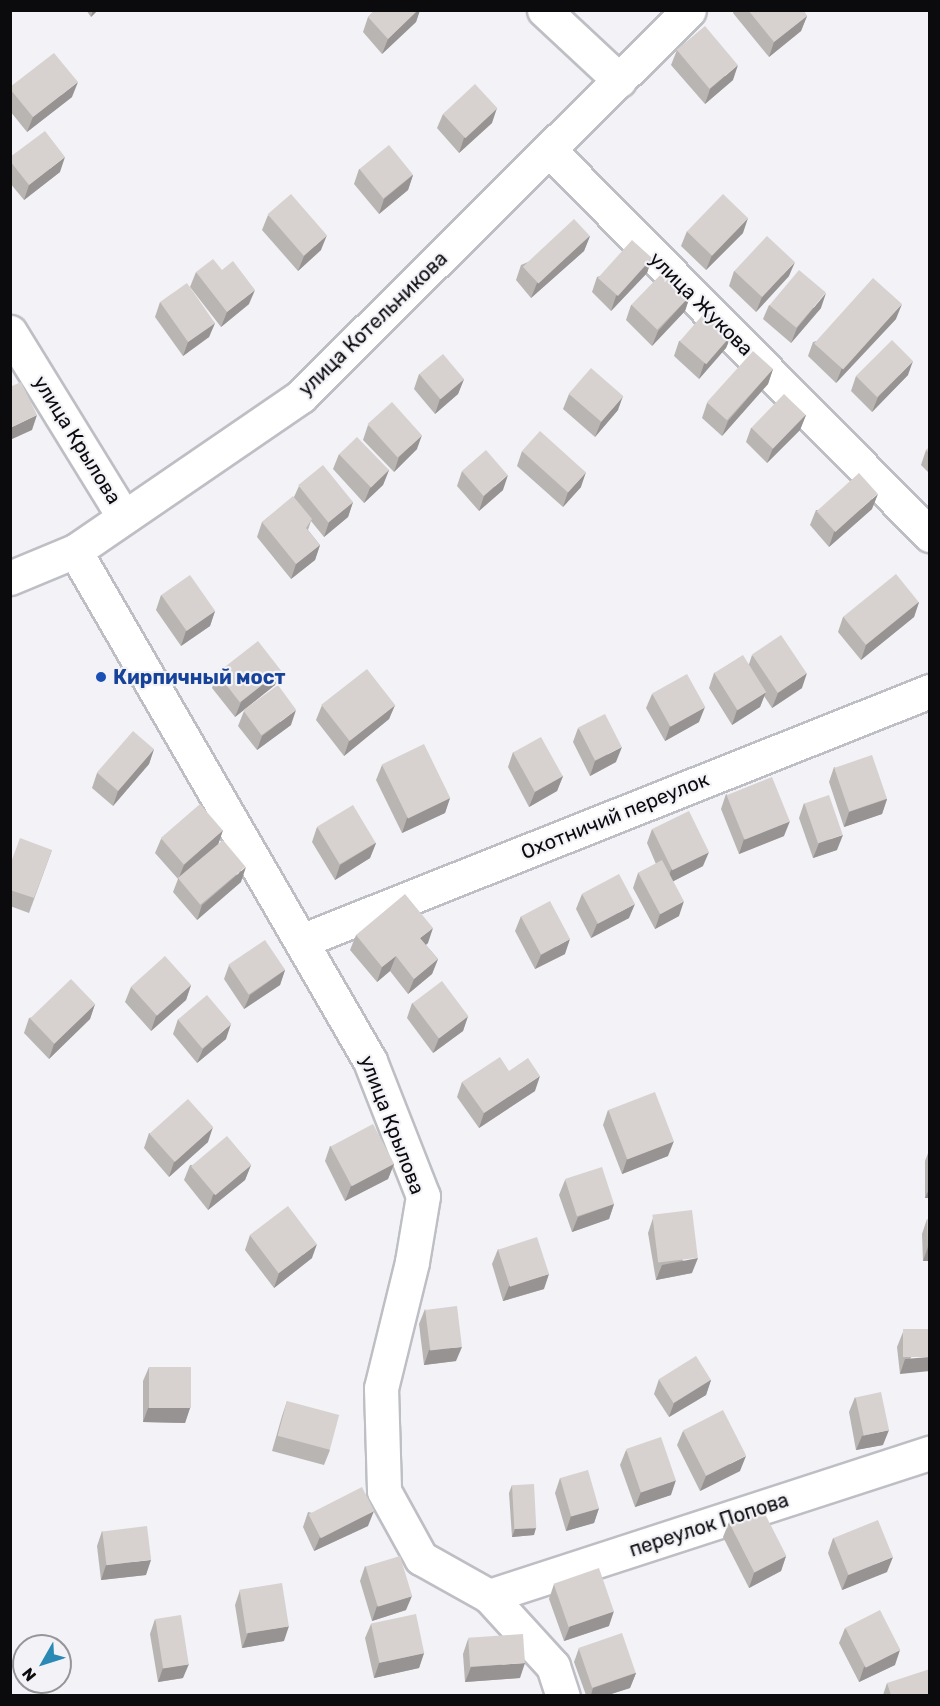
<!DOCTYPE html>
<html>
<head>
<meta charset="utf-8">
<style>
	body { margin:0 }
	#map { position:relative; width:940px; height:1706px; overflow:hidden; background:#f2f2f7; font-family:Rubik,sans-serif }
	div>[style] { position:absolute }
	.roads { filter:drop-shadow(2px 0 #bebfc4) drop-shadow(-2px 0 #bebfc4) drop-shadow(0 2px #bebfc4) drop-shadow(0 -2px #bebfc4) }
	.minor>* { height:33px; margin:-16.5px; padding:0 16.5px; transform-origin:16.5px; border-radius:16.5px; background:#fff }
	.wall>* { inset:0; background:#b9b5b3 }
	.shaded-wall>* { inset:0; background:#969392 }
	.building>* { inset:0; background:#d7d2d0; transform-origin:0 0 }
	.dots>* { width:16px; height:16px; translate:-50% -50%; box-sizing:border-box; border:3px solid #f2f2f7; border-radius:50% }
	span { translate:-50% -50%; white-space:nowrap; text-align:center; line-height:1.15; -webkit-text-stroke:4.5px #f2f2f7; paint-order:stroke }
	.street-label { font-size:20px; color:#0b0b0d }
	.transit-label { font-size:20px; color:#164399; font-weight:700 }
	.left { translate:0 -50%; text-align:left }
	.frame { position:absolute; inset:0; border:12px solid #0b0b0d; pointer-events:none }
	.north { position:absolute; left:12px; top:1634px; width:60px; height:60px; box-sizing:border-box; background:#f2f2f7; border:2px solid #969699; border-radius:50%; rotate:231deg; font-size:16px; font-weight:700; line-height:24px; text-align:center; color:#0b0b0d }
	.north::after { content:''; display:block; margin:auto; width:21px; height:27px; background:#2b89b5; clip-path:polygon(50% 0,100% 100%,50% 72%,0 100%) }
</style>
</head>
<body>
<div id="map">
	<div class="roads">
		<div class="minor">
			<i style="left:544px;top:10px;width:103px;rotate:43deg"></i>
			<i style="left:549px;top:150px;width:542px;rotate:45.3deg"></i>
			<i style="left:10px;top:332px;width:217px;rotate:58.4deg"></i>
			<i style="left:75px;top:551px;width:589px;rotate:59.95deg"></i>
			<i style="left:370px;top:1061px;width:145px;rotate:68.6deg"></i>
			<i style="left:423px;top:1196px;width:67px;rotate:99.5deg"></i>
			<i style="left:412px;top:1262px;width:130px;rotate:103.8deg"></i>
			<i style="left:381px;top:1388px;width:103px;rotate:88.3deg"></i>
			<i style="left:384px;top:1491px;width:77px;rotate:61.1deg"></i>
			<i style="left:421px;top:1558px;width:78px;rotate:29.2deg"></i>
			<i style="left:489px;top:1596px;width:95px;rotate:47.6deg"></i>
			<i style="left:553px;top:1666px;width:32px;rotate:72deg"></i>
			<i style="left:10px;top:578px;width:70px;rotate:-22.6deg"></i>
			<i style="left:75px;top:551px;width:274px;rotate:-34.4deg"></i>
			<i style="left:301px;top:396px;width:547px;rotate:-44.85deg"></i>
			<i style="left:301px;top:941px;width:677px;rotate:-21.68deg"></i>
			<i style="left:489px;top:1596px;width:464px;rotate:-18deg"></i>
		</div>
	</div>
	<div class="wall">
		<i style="clip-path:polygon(86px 10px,98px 10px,91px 17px)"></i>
		<i style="clip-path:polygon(375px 10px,420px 10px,416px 22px,382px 54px,363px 32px,368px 17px)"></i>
		<i style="clip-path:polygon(734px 10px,803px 10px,807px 16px,801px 31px,769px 57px,733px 13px)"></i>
		<i style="clip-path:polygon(677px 50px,733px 80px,705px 104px,671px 65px)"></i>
		<i style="clip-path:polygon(10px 87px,72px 97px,27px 132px,10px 111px)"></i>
		<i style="clip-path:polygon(443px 114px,492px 123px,459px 153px,437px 128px)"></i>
		<i style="clip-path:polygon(10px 157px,60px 172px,24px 200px,10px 183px)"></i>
		<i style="clip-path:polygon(359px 169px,413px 175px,408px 190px,379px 214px,354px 184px)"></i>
		<i style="clip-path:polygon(268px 215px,321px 250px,298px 271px,262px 230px)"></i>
		<i style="clip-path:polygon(687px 231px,743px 233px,706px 270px,681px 246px)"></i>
		<i style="clip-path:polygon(590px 236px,584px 251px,531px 298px,516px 280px,521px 265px)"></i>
		<i style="clip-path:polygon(652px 258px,647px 273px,611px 311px,592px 292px,597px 277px)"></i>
		<i style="clip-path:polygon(734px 271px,789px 276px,756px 312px,729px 286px)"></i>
		<i style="clip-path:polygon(196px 272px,249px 304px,221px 327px,190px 287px)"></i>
		<i style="clip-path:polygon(690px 296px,685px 311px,652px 346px,626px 320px,631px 305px)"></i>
		<i style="clip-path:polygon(160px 302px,215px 323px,209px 337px,183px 356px,155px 317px)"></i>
		<i style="clip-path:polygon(769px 305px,821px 308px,791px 343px,763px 319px)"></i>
		<i style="clip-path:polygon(896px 319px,836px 383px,808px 356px,813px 342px)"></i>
		<i style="clip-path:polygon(732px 334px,726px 348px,699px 379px,674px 356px,679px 341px)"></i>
		<i style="clip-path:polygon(773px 369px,768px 384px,722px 436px,702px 418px,707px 403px)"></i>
		<i style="clip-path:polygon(419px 374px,464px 379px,458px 394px,435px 414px,414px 389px)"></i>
		<i style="clip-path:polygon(908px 375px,872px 412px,851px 391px,856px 376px)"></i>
		<i style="clip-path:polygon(569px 394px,618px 410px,595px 437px,563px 409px)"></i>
		<i style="clip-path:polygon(806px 415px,800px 430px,767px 463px,746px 442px,751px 428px)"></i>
		<i style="clip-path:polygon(368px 425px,417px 449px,394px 472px,363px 440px)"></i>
		<i style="clip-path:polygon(930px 447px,930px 474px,921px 465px,926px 450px)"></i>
		<i style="clip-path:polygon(522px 451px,581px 487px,563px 507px,517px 466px)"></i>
		<i style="clip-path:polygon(339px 454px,389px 470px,383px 485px,364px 503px,333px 469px)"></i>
		<i style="clip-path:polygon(462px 471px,503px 490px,479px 511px,457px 486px)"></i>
		<i style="clip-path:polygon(299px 486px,353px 502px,348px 517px,324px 537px,311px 521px,308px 530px,320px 545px,315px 560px,291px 579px,257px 537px,262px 522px,294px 497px)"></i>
		<i style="clip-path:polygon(872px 509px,829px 547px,810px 525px,816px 510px)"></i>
		<i style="clip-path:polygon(161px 595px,215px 611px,210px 626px,181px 646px,156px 610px)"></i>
		<i style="clip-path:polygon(919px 602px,914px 617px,861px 660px,838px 632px,843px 617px)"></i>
		<i style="clip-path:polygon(752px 655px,802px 688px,772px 708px,764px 696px,760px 707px,732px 725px,709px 688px,714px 673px,749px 664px)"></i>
		<i style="clip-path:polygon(217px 673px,275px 685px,235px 717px,212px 688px)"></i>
		<i style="clip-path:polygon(652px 694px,699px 722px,665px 741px,646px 708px)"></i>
		<i style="clip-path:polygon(322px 705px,395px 705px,389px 719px,344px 756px,316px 720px)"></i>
		<i style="clip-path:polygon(244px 711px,291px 725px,257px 750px,238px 726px)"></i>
		<i style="clip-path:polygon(578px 728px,616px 762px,590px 776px,573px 742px)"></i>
		<i style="clip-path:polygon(154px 749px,149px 764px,113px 806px,92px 788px,97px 773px)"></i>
		<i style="clip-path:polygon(513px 752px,563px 776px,557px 791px,529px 807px,508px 767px)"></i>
		<i style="clip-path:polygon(382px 765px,450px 798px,445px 813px,402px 833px,376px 780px)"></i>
		<i style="clip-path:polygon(834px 767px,887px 799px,882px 814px,844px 827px,829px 782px)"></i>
		<i style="clip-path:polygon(726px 794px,784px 836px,739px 854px,721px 809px)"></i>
		<i style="clip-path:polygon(804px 803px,837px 850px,813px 858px,799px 818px)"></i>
		<i style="clip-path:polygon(317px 827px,376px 843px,370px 858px,335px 880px,312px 842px)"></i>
		<i style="clip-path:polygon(652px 829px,703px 866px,673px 881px,679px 916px,655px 929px,633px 888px,638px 873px,656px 864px,647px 843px)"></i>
		<i style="clip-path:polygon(223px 830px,218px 844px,241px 882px,197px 920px,173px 892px,178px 879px,155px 853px,161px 839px)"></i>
		<i style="clip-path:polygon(52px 850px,29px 913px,10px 906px,10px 865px)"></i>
		<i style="clip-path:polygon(582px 894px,629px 918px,591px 938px,576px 909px)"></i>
		<i style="clip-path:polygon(521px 916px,565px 954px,535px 969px,515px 931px)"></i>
		<i style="clip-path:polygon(356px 935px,428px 943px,426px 945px,438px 959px,432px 974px,408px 994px,390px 971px,377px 982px,350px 950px)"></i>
		<i style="clip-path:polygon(229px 965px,285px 970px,280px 985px,244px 1009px,224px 979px)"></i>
		<i style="clip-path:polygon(191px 985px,186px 1000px,151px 1031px,125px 1002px,131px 987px)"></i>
		<i style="clip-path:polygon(412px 1003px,468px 1016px,463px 1031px,433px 1053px,407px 1018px)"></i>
		<i style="clip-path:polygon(95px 1004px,90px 1019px,49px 1059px,24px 1033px,29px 1018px)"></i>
		<i style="clip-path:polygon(178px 1019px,226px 1039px,197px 1063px,173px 1034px)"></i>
		<i style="clip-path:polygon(462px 1082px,535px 1091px,479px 1128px,457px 1097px)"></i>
		<i style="clip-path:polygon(608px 1110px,668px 1156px,622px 1174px,603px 1125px)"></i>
		<i style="clip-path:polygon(149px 1133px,208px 1142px,169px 1177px,144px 1148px)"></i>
		<i style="clip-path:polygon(330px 1146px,394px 1164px,388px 1179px,345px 1201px,325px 1161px)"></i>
		<i style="clip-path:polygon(930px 1148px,930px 1198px,925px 1198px,925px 1161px)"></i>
		<i style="clip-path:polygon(190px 1165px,251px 1165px,245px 1180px,208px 1210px,184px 1180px)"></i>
		<i style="clip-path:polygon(565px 1180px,614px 1204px,609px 1219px,572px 1232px,559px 1195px)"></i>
		<i style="clip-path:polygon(653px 1218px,692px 1273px,656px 1280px,648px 1233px)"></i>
		<i style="clip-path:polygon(927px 1219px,930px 1219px,930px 1261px,923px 1261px,922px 1234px)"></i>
		<i style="clip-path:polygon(250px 1235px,312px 1258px,274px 1288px,245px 1250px)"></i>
		<i style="clip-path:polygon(498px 1249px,544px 1289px,503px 1301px,492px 1264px)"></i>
		<i style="clip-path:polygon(425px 1309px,456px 1361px,424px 1365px,419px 1324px)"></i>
		<i style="clip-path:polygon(930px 1329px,900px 1374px,897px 1347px,903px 1332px)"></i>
		<i style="clip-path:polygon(149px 1367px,190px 1408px,185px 1423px,143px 1422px,143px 1381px)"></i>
		<i style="clip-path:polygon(659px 1379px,711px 1380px,706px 1395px,669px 1417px,654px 1394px)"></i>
		<i style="clip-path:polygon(855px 1397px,883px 1445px,856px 1450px,849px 1412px)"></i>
		<i style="clip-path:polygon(287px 1401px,330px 1450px,324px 1465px,272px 1451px,282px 1416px)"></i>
		<i style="clip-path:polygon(683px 1431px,740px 1471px,700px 1491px,677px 1445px)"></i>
		<i style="clip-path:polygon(626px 1450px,671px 1495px,635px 1507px,620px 1465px)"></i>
		<i style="clip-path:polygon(560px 1478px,599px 1508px,594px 1523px,566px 1531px,555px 1493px)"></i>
		<i style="clip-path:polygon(512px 1485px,534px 1535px,512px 1537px,509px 1493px)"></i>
		<i style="clip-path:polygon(308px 1512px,368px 1526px,314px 1551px,303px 1527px)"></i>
		<i style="clip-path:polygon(729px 1522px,786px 1556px,781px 1571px,749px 1588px,723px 1537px)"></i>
		<i style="clip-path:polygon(102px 1531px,146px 1575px,101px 1580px,97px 1546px)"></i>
		<i style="clip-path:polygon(833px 1538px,887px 1572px,842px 1590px,828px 1553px)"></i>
		<i style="clip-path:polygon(365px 1566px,406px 1610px,372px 1621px,360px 1581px)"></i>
		<i style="clip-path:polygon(554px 1584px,609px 1626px,564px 1641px,549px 1599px)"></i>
		<i style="clip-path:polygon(240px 1590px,284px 1641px,242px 1648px,235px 1605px)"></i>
		<i style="clip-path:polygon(155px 1619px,183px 1678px,158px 1682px,150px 1634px)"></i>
		<i style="clip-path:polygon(371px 1624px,424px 1653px,419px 1668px,374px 1678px,365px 1638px)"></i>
		<i style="clip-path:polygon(845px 1628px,895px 1665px,859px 1682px,839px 1643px)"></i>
		<i style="clip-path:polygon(468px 1639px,520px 1678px,465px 1682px,463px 1654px)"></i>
		<i style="clip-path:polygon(579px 1648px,636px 1673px,630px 1688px,608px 1695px,586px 1695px,574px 1662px)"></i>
		<i style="clip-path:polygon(887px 1683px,930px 1695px,883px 1695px)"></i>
	</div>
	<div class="shaded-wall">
		<i style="clip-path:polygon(93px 10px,98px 10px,91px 17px)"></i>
		<i style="clip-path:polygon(418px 10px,420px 10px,416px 22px,382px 54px,388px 39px)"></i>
		<i style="clip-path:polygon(807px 16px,801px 31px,769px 57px,774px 42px)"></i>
		<i style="clip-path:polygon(738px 65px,733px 80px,705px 104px,710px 89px)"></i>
		<i style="clip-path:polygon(78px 82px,72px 97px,27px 132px,33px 117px)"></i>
		<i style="clip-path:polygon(497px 108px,492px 123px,459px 153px,464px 138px)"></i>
		<i style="clip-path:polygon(65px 157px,60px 172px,24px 200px,29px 185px)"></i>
		<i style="clip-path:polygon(413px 175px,408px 190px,379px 214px,384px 199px)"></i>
		<i style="clip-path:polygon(748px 218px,743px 233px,706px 270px,712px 255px)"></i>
		<i style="clip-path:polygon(327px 235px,321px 250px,298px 271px,304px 256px)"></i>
		<i style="clip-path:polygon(590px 236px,584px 251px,531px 298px,537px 283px)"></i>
		<i style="clip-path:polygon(652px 258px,647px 273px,611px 311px,616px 296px)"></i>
		<i style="clip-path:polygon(795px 262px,789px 276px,756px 312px,762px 297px)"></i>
		<i style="clip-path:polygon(255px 290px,249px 304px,221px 327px,227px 312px)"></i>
		<i style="clip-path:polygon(826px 293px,821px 308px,791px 343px,797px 328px)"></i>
		<i style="clip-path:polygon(690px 296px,685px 311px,652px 346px,658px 331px)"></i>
		<i style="clip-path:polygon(902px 304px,896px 319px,836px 383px,842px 368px)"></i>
		<i style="clip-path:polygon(215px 323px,209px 337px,183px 356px,188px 342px)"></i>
		<i style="clip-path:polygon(732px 334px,726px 348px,699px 379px,704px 364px)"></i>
		<i style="clip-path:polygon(913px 361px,908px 375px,872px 412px,878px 397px)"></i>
		<i style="clip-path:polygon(773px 369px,768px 384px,722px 436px,728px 421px)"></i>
		<i style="clip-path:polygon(464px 379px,458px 394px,435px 414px,440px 399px)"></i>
		<i style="clip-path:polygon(623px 396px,618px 410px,595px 437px,601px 422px)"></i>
		<i style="clip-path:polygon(37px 415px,32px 430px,10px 440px,10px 428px)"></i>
		<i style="clip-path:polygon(806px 415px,800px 430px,767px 463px,773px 448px)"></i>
		<i style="clip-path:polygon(422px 435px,417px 449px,394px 472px,399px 457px)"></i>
		<i style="clip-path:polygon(389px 470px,383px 485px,364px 503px,370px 488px)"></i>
		<i style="clip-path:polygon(586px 472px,581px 487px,563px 507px,568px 492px)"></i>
		<i style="clip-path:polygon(508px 475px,503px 490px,479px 511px,484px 496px)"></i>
		<i style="clip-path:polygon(878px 494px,872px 509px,829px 547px,834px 532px)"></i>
		<i style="clip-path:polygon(353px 502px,348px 517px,324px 537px,329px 522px)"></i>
		<i style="clip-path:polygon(320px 545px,315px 560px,291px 579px,296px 564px)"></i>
		<i style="clip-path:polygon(919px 602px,914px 617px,861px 660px,866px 645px)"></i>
		<i style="clip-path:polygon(215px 611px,210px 626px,181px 646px,186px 631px)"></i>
		<i style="clip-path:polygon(281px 670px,275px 685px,235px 717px,241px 702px)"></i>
		<i style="clip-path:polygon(807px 673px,802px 688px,772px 708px,778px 693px)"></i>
		<i style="clip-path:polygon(766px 692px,760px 707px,732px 725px,737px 710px)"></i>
		<i style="clip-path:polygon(395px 705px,389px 719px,344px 756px,349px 741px)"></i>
		<i style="clip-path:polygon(705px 707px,699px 722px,665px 741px,670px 726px)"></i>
		<i style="clip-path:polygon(296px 710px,291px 725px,257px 750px,262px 736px)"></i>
		<i style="clip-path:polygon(622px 747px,616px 762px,590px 776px,595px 761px)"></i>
		<i style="clip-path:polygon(154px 749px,149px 764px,113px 806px,118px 791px)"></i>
		<i style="clip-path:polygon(563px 776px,557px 791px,529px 807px,535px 792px)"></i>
		<i style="clip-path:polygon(450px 798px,445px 813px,402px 833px,407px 818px)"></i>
		<i style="clip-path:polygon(887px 799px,882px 814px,844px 827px,849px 812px)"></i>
		<i style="clip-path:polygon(790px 821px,784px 836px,739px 854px,744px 839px)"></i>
		<i style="clip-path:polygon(223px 830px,218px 845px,178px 880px,184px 865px)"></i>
		<i style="clip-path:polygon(843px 835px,837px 850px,813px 858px,819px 843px)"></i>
		<i style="clip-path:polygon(376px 843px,370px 858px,335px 880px,340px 865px)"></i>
		<i style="clip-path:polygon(709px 852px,703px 866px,666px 885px,671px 870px)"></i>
		<i style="clip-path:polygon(246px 867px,241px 882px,197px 920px,202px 905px)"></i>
		<i style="clip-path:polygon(684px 901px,679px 916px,655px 929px,660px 914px)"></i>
		<i style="clip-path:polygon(635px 904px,629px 918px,591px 938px,597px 924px)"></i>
		<i style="clip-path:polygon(433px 928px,428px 943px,415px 953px,420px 938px)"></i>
		<i style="clip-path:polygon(570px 939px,565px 954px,535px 969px,541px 955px)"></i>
		<i style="clip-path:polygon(396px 956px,390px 971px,377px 982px,382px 967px)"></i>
		<i style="clip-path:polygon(438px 959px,432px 974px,408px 994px,414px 979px)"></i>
		<i style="clip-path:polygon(285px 970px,280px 985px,244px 1009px,250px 995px)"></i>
		<i style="clip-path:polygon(191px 985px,186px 1000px,151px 1031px,156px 1016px)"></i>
		<i style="clip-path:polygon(95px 1004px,90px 1019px,49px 1059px,54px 1044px)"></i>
		<i style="clip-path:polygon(468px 1016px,463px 1031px,433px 1053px,439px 1038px)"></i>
		<i style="clip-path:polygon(231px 1024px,226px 1039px,197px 1063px,203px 1049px)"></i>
		<i style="clip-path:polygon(540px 1076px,535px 1091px,479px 1128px,484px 1113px)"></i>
		<i style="clip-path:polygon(213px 1127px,208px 1142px,169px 1177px,174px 1162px)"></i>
		<i style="clip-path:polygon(674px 1141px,668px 1156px,622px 1174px,627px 1159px)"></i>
		<i style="clip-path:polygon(394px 1164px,388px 1179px,345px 1201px,351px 1186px)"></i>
		<i style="clip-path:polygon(251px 1165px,245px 1180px,208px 1210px,213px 1195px)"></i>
		<i style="clip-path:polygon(930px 1187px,930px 1198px,925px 1198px)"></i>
		<i style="clip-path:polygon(614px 1204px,609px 1219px,572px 1232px,578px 1217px)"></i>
		<i style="clip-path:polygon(317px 1244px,312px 1258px,274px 1288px,279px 1273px)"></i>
		<i style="clip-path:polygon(928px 1247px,930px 1247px,930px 1261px,923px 1261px)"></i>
		<i style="clip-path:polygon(698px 1258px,692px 1273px,656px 1280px,662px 1265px)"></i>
		<i style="clip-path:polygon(549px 1274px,544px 1289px,503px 1301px,509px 1286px)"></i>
		<i style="clip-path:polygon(462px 1347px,456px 1361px,424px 1365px,429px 1350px)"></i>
		<i style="clip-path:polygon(930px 1357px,930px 1371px,900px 1374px,905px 1359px)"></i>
		<i style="clip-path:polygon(711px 1380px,706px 1395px,669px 1417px,674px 1403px)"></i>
		<i style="clip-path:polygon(148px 1408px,190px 1408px,185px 1423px,143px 1422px)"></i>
		<i style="clip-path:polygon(889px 1430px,883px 1445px,856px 1450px,862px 1436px)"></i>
		<i style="clip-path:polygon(746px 1456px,740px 1471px,700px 1491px,706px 1476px)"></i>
		<i style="clip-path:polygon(676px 1480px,671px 1495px,635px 1507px,641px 1492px)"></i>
		<i style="clip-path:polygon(599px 1508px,594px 1523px,566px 1531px,571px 1516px)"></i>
		<i style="clip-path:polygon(374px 1511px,368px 1526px,314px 1551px,320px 1537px)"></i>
		<i style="clip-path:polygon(536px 1528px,534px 1535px,512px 1537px,515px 1529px)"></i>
		<i style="clip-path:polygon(786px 1556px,781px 1571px,749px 1588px,754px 1573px)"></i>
		<i style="clip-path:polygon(893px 1557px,887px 1572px,842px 1590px,848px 1575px)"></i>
		<i style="clip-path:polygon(151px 1560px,146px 1575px,101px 1580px,106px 1565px)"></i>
		<i style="clip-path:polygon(412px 1596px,406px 1610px,372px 1621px,377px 1606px)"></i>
		<i style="clip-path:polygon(614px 1611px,609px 1626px,564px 1641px,570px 1626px)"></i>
		<i style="clip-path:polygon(289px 1626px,284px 1641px,242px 1648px,248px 1633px)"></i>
		<i style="clip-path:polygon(900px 1650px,895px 1665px,859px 1682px,864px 1667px)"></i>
		<i style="clip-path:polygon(424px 1653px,419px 1668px,374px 1678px,379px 1663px)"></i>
		<i style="clip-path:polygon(525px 1663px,520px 1678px,465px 1682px,471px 1667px)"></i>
		<i style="clip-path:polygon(189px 1664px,183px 1678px,158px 1682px,163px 1668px)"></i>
		<i style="clip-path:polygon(636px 1673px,630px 1688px,608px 1695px,591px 1695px,593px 1688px)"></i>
	</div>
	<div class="building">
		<i style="clip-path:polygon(375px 10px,418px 10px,388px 39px,368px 17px)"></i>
		<i style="clip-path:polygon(748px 10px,803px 10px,807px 16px,774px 42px)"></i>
		<i style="left:705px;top:26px;width:51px;height:37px;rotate:50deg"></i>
		<i style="clip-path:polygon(54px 53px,78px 82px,33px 117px,10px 89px,10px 87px)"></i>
		<i style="left:475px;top:84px;width:33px;height:44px;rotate:47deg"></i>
		<i style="clip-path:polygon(45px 131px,65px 157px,29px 185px,10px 161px,10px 157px)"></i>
		<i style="left:389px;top:145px;width:38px;height:38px;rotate:51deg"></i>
		<i style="left:291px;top:194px;width:55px;height:31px;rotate:49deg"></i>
		<i style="left:723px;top:194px;width:35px;height:52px;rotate:44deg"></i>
		<i style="left:574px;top:219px;width:23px;height:70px;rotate:47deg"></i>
		<i style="left:767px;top:236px;width:38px;height:48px;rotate:43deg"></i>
		<i style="left:632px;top:240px;width:27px;height:51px;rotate:42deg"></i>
		<i style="clip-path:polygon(213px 259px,222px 270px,233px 261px,255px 290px,227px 312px,196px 272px)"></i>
		<i style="left:799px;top:270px;width:35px;height:46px;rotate:40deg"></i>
		<i style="left:664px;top:271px;width:36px;height:47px;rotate:44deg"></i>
		<i style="left:873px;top:278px;width:39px;height:88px;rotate:42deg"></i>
		<i style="left:187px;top:283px;width:49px;height:33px;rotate:55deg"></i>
		<i style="left:706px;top:311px;width:35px;height:40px;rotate:41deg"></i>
		<i style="left:892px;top:340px;width:30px;height:51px;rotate:45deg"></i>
		<i style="left:753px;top:351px;width:27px;height:69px;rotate:42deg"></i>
		<i style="left:443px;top:354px;width:33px;height:31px;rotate:50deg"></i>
		<i style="left:591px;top:368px;width:43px;height:34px;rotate:41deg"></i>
		<i style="clip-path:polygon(21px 382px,37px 415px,10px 428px,10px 387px)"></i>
		<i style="left:784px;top:394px;width:30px;height:47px;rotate:44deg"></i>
		<i style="left:392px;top:402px;width:45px;height:33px;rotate:48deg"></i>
		<i style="left:540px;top:431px;width:62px;height:27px;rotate:42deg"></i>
		<i style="left:357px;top:437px;width:46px;height:25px;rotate:46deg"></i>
		<i style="clip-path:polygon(930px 447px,930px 454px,926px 450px)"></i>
		<i style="left:486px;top:450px;width:33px;height:32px;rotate:49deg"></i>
		<i style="left:323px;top:465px;width:48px;height:32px;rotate:51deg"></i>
		<i style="left:859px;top:473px;width:28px;height:57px;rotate:48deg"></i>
		<i style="clip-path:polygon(293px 496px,312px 519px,306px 528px,320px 545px,296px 564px,262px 522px)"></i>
		<i style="left:896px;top:574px;width:36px;height:68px;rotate:51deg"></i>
		<i style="left:190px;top:575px;width:44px;height:35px;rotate:55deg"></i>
		<i style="left:781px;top:635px;width:46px;height:35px;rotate:56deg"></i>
		<i style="left:258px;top:641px;width:37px;height:52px;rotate:52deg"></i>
		<i style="left:743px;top:655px;width:44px;height:34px;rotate:58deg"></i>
		<i style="left:367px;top:669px;width:46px;height:58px;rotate:52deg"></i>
		<i style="left:687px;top:674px;width:38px;height:40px;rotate:61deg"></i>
		<i style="left:278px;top:685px;width:31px;height:43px;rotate:54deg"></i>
		<i style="left:605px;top:714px;width:37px;height:30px;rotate:63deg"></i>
		<i style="left:133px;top:731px;width:28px;height:55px;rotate:41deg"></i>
		<i style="left:541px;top:737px;width:45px;height:32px;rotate:61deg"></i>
		<i style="left:424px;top:744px;width:60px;height:47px;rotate:64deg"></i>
		<i style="left:872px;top:755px;width:46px;height:40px;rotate:71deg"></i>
		<i style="left:772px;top:777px;width:48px;height:49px;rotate:68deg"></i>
		<i style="left:829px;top:795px;width:42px;height:26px;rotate:71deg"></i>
		<i style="left:200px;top:804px;width:35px;height:52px;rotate:49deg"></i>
		<i style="left:353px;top:805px;width:44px;height:42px;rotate:59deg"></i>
		<i style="left:689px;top:811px;width:46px;height:41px;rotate:64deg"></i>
		<i style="clip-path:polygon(20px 838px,52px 850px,34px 898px,10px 890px,10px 865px)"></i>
		<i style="left:223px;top:840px;width:35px;height:59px;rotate:50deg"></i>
		<i style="left:662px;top:860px;width:47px;height:27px;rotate:62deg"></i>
		<i style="left:619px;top:874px;width:34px;height:42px;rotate:62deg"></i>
		<i style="clip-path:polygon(405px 894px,433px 928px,420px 938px,438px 959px,414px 979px,396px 956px,382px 967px,356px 935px)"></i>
		<i style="left:550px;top:901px;width:43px;height:33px;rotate:62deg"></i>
		<i style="left:265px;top:940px;width:36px;height:44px;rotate:56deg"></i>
		<i style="left:165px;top:956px;width:39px;height:46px;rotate:48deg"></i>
		<i style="left:71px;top:979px;width:35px;height:57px;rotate:46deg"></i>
		<i style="left:442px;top:981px;width:44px;height:37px;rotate:53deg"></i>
		<i style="left:207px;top:995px;width:38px;height:38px;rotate:50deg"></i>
		<i style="clip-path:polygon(500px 1057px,509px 1071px,528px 1058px,540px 1076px,484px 1113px,462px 1082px)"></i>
		<i style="left:655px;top:1092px;width:53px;height:50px;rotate:69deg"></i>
		<i style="left:188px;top:1099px;width:38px;height:52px;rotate:48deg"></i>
		<i style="left:373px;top:1124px;width:45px;height:48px;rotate:62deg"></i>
		<i style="left:227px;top:1136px;width:38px;height:47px;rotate:50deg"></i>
		<i style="left:602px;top:1167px;width:39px;height:39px;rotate:72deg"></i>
		<i style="left:288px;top:1206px;width:48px;height:48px;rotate:53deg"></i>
		<i style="left:692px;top:1210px;width:48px;height:40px;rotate:83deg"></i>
		<i style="clip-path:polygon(927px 1219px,930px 1219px,930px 1247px,928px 1247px)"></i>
		<i style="left:537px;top:1237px;width:39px;height:41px;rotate:72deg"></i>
		<i style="left:457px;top:1306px;width:41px;height:32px;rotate:83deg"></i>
		<i style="left:930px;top:1329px;width:28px;height:27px;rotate:90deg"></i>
		<i style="left:696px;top:1356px;width:28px;height:44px;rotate:58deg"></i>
		<i style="left:149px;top:1367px;width:42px;height:41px"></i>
		<i style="left:881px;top:1392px;width:39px;height:26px;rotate:78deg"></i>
		<i style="left:287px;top:1401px;width:54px;height:36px;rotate:15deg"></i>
		<i style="left:723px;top:1410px;width:51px;height:45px;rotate:63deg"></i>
		<i style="left:661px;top:1437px;width:46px;height:37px;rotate:71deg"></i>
		<i style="left:588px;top:1470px;width:40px;height:29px;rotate:74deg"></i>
		<i style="left:534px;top:1484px;width:44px;height:22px;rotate:87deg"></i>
		<i style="left:362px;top:1487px;width:27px;height:60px;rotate:63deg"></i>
		<i style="left:761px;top:1506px;width:56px;height:36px;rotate:63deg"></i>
		<i style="left:878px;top:1520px;width:40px;height:48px;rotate:68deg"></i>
		<i style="left:147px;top:1526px;width:34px;height:45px;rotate:83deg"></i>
		<i style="left:400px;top:1556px;width:42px;height:36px;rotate:73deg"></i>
		<i style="left:599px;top:1568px;width:46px;height:48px;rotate:71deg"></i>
		<i style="left:282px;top:1583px;width:44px;height:43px;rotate:81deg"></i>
		<i style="left:880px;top:1610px;width:45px;height:39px;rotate:63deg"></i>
		<i style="left:416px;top:1614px;width:40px;height:46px;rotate:78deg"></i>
		<i style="left:181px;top:1615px;width:50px;height:26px;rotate:81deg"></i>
		<i style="left:622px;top:1633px;width:42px;height:46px;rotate:71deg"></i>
		<i style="left:523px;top:1634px;width:29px;height:55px;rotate:86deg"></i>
		<i style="clip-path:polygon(930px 1669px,930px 1695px,891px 1695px,887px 1683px)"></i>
	</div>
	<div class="dots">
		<i style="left:101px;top:677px;background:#1a4fb4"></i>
	</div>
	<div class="street-label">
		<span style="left:701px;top:304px;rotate:45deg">улица Жукова</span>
		<span style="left:373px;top:324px;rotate:-44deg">улица Котельникова</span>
		<span style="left:77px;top:440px;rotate:58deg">улица Крылова</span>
		<span style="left:615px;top:816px;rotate:-22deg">Охотничий переулок</span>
		<span style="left:392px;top:1125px;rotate:69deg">улица Крылова</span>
		<span style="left:709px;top:1525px;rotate:-18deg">переулок Попова</span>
	</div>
	<div class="transit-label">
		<span class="left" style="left:113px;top:677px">Кирпичный мост</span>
	</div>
	<div class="frame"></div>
	<div class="north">N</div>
</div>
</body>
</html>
